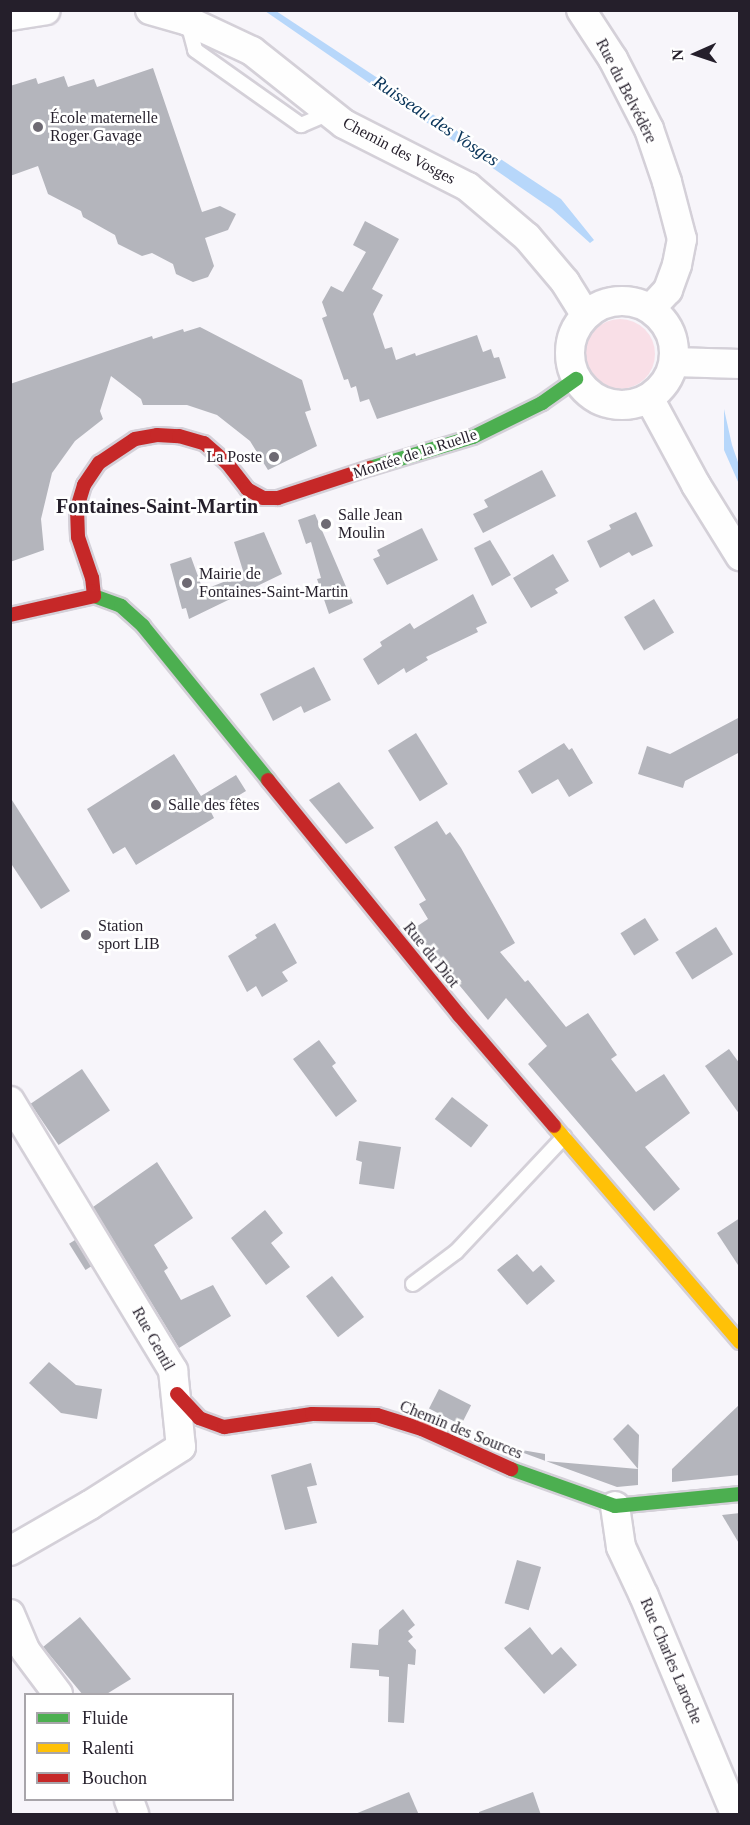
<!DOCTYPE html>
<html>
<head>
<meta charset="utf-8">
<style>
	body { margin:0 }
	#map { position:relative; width:750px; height:1825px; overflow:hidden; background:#f7f5fa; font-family:Georgia,serif }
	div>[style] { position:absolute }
	.green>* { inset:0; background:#f9dfe7 }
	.round { border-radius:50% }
	.water>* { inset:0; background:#b7d7fa }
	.building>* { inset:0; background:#b4b5bc; transform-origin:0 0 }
	.roads { filter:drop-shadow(2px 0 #d4d0d8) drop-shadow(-2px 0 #d4d0d8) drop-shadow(0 2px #d4d0d8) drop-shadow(0 -2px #d4d0d8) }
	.lane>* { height:14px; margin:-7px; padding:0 7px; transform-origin:7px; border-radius:7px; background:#fefefe }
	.street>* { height:28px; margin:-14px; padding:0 14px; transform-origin:14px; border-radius:14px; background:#fefefe }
	.street>.ring { margin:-14px; padding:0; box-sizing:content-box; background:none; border:28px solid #fefefe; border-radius:50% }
	.fast>* { height:14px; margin:-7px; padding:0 7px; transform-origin:7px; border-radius:7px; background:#4caf50 }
	.slow>* { height:14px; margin:-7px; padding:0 7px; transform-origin:7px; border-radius:7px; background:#ffc107 }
	.jam>* { height:14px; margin:-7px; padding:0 7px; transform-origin:7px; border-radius:7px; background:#c62828 }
	.dots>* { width:16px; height:16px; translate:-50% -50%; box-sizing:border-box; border:3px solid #fff; border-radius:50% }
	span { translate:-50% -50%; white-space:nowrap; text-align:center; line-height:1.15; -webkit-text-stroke:5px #fff; paint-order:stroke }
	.street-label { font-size:16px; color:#251f2b }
	.poi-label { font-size:16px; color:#251f2b }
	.left { translate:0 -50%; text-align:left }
	.right { translate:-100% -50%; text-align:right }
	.water-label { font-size:18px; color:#093459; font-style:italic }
	.quarter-label { font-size:20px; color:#251f2b; font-weight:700 }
	.frame { position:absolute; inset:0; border:12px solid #251f2b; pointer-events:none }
	.legend { position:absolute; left:24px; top:1693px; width:210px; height:108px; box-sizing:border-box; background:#fff; border:2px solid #a8a5aa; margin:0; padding:8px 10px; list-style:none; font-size:18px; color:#251f2b }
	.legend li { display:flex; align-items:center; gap:12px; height:30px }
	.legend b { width:30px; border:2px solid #a8a5aa }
	.north { position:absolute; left:666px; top:24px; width:60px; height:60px; -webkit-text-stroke:4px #fff; paint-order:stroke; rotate:267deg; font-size:16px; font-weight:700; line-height:24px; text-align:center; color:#251f2b }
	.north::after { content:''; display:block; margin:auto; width:21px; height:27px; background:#251f2b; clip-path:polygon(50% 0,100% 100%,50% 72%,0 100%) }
</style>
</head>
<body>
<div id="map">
	<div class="green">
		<i class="round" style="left:585px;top:319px;width:70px;height:70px"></i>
	</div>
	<div class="water">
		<i style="clip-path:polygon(265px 11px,276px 11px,561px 199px,594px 240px,590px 243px,552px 209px)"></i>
		<i style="clip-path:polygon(724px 409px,732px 445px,739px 465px,739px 484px,724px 450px)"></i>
	</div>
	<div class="building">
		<i style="clip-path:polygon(153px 68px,202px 212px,220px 206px,236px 214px,228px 230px,205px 238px,214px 266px,208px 277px,193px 282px,176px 274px,173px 264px,152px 253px,142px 256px,118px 244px,115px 235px,83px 217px,81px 211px,48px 194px,38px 166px,10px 176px,10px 86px,36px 78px,38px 84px,64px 76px,68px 87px,94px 79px,97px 87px)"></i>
		<i style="clip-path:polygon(365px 221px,399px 239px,372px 289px,383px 295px,373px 314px,385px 349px,392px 347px,396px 360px,415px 353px,416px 356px,477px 335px,483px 352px,491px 349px,494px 358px,499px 357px,506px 378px,377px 419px,369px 399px,360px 402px,356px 386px,351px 388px,348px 379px,344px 380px,322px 318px,327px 316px,322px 302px,331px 286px,343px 292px,366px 252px,353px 245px)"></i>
		<i style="clip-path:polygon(200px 327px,302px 380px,311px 410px,305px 412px,317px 446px,268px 470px,250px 441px,217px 415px,187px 405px,143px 405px,141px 399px,111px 376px,100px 411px,103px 419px,75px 441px,52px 473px,41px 519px,44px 550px,10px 562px,10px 384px,152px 336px,153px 339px,183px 329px,184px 332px)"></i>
		<i style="clip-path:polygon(542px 470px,556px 496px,483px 533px,473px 514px,488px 507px,484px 500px)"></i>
		<i style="clip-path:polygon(636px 512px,653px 546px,632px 556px,629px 552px,600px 568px,587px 541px,611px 529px,609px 525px)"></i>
		<i style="clip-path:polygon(315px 514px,353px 603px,329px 614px,317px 579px,321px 578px,311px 542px,306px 544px,298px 520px)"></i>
		<i style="clip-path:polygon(422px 528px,438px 560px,387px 585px,373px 559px,380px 556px,377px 550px)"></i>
		<i style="clip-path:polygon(264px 532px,282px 574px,189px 619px,186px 608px,182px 609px,170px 564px,191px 557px,203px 590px,244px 574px,234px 542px)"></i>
		<i style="clip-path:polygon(490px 540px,511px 575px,492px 586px,474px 548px)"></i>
		<i style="clip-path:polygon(553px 554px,569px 581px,555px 589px,558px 593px,531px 608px,513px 578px)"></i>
		<i style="clip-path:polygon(473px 594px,487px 623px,476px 628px,478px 632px,426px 657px,428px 660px,406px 673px,404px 668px,378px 685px,363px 659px,382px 646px,380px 642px,410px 623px,414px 629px)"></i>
		<i style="left:654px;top:599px;width:39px;height:35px;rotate:59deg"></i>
		<i style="clip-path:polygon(314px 667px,331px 700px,304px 713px,301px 706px,273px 721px,260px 694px)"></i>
		<i style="clip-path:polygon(740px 717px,740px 752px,685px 781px,683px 788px,638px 774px,647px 746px,670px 754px)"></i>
		<i style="left:416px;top:733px;width:60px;height:33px;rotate:58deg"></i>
		<i style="clip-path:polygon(564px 743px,569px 750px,572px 748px,593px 783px,569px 797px,558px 779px,532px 794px,518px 771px)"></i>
		<i style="clip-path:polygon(174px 754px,201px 796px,236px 775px,246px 791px,211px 812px,214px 818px,136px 865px,125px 847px,113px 854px,87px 809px)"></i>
		<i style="clip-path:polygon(339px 782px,374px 828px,346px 844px,309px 800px)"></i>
		<i style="clip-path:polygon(10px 797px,70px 891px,41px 909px,10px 862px)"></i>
		<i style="clip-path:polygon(437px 821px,446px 835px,450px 832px,461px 848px,515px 943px,500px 952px,525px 982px,528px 980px,566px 1027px,588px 1013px,617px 1055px,611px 1059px,636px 1092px,664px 1074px,690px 1113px,645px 1147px,680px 1189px,654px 1211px,528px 1064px,547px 1046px,506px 998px,488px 1020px,413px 929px,428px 919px,419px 904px,426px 900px,394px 847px)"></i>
		<i style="left:645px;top:918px;width:26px;height:29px;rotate:58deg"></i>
		<i style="clip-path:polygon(275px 923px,297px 963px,282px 972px,288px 981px,262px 997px,256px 986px,247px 992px,228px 956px,257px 938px,255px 935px)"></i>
		<i style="left:716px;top:927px;width:32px;height:48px;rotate:58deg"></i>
		<i style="clip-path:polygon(319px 1040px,336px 1063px,332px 1066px,357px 1101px,336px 1117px,293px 1059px)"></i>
		<i style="clip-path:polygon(729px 1049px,740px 1064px,740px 1115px,705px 1066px)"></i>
		<i style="left:82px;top:1069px;width:50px;height:62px;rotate:56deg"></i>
		<i style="left:452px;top:1097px;width:46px;height:28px;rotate:38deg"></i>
		<i style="clip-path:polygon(359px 1141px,401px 1147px,394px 1189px,359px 1184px,362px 1162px,356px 1160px)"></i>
		<i style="clip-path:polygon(157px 1162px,193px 1218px,154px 1245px,168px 1268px,164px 1271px,181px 1300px,213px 1285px,231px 1316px,179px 1348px,93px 1207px)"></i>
		<i style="clip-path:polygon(265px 1210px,283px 1233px,271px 1243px,290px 1267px,266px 1285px,231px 1238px)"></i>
		<i style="clip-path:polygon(740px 1218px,740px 1268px,717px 1233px)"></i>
		<i style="left:75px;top:1240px;width:31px;height:7px;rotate:58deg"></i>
		<i style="clip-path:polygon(517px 1254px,533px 1272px,541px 1265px,555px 1281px,527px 1305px,497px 1270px)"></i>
		<i style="left:332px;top:1276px;width:52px;height:33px;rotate:52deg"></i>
		<i style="clip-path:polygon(49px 1362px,76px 1385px,102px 1389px,97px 1419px,61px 1413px,29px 1383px)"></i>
		<i style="left:439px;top:1389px;width:36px;height:22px;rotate:27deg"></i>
		<i style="clip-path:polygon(740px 1404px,740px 1475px,672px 1482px,672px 1469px)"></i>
		<i style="clip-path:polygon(628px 1424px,639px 1435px,638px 1469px,613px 1439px)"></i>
		<i style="clip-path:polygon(510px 1448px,545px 1454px,545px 1461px,638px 1469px,638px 1485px,617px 1487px)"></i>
		<i style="clip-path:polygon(311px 1463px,317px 1485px,307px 1487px,317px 1523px,285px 1530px,271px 1475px)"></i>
		<i style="clip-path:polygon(740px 1513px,740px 1545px,722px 1515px)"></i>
		<i style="left:517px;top:1560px;width:25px;height:45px;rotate:16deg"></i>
		<i style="clip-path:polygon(403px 1609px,415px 1625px,408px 1631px,413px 1637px,408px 1641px,416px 1650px,415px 1665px,408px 1664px,404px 1723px,388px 1722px,389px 1677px,379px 1676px,379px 1670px,350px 1668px,352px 1643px,378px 1645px,379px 1630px)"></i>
		<i style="clip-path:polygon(80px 1617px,131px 1679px,105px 1695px,83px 1695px,43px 1647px)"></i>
		<i style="clip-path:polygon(530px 1627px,552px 1655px,561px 1647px,577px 1665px,544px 1694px,504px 1648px)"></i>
		<i style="clip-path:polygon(409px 1792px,419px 1815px,355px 1815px,355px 1814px)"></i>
		<i style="clip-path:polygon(533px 1792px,541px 1815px,479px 1815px,479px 1812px)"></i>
	</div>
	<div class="roads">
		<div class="lane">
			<i style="left:188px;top:23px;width:28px;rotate:75deg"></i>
			<i style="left:195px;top:50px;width:130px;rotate:35.3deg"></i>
			<i style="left:301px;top:125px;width:33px;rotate:-23deg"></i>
			<i style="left:413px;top:1284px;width:54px;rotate:-36.7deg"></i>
			<i style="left:456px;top:1252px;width:158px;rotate:-46.8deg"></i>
		</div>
		<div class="street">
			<i style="left:150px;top:10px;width:40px;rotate:16deg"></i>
			<i style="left:188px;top:21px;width:71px;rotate:25.1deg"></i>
			<i style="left:252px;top:51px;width:117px;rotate:38.4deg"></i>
			<i style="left:344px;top:124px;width:139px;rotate:26.9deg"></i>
			<i style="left:468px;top:187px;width:77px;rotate:40.3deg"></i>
			<i style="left:527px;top:237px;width:59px;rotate:49.8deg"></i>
			<i style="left:565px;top:282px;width:39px;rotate:58deg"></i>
			<i style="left:581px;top:10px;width:59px;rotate:56.9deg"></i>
			<i style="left:613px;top:59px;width:79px;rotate:62.8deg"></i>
			<i style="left:649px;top:129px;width:56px;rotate:71.2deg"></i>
			<i style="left:667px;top:182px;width:59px;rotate:75.3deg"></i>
			<i style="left:682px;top:239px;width:26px;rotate:101deg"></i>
			<i style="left:677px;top:265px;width:27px;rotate:110deg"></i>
			<i style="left:668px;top:290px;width:25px;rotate:133deg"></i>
			<i style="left:10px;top:16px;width:36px;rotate:-9deg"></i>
			<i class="ring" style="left:570px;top:301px;width:76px;height:76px"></i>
			<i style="left:674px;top:362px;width:66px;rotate:1.7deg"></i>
			<i style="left:649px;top:398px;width:99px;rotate:61.6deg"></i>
			<i style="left:696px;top:485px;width:84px;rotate:58.2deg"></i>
			<i style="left:10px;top:1101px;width:315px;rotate:58.8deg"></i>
			<i style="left:173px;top:1370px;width:77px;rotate:84.1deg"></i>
			<i style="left:181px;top:1447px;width:108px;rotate:147.5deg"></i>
			<i style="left:90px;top:1505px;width:92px;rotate:150.1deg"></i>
			<i style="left:615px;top:1506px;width:41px;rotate:81.7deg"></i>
			<i style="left:621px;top:1547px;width:54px;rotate:64.9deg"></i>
			<i style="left:644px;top:1596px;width:236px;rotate:67.3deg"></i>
			<i style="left:10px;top:1614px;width:39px;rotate:67deg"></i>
			<i style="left:25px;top:1650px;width:55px;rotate:53.1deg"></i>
			<i style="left:129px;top:1800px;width:15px;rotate:70deg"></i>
		</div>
		<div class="fast">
			<i style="left:370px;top:468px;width:108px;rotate:-16.8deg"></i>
			<i style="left:473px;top:437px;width:77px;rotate:-26.2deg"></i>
			<i style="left:542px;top:403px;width:42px;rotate:-35.2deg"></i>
			<i style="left:94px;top:596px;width:29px;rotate:20deg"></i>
			<i style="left:121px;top:606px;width:30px;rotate:42deg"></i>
			<i style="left:143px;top:626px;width:198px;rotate:50.9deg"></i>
			<i style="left:511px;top:1469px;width:110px;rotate:19.6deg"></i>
			<i style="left:615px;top:1506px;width:126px;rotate:-5.5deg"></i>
		</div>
		<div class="slow">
			<i style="left:554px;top:1126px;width:285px;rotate:49.3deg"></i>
		</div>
		<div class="jam">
			<i style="left:94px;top:596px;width:18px;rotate:-96deg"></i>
			<i style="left:92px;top:578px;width:43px;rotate:-108.9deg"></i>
			<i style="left:78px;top:537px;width:29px;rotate:-92deg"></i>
			<i style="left:77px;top:508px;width:24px;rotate:-73deg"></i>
			<i style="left:84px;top:485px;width:27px;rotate:-56deg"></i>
			<i style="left:99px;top:463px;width:43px;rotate:-33.7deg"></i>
			<i style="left:135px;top:439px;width:22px;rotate:-10deg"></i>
			<i style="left:157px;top:435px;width:22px;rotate:3deg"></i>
			<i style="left:179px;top:436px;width:26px;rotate:16deg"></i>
			<i style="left:204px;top:443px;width:30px;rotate:41deg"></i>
			<i style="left:227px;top:463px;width:33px;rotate:52deg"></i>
			<i style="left:247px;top:489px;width:18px;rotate:29deg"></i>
			<i style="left:263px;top:498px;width:15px"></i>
			<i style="left:278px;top:498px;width:97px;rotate:-18.1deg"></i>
			<i style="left:10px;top:615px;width:86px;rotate:-12.7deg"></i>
			<i style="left:268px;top:780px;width:303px;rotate:50.9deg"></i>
			<i style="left:459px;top:1015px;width:146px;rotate:49.4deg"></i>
			<i style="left:177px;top:1394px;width:33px;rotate:47deg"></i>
			<i style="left:199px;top:1418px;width:27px;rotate:20deg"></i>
			<i style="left:224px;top:1427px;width:89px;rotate:-8.4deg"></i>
			<i style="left:312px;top:1414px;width:65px;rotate:0.9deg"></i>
			<i style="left:377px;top:1415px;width:47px;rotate:17.3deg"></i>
			<i style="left:422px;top:1429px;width:98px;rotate:24.2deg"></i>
		</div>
	</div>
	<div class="dots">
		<i style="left:38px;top:127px;background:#6e6a73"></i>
		<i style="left:274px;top:457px;background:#6e6a73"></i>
		<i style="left:326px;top:524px;background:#6e6a73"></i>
		<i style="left:187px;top:583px;background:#6e6a73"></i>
		<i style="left:156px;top:805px;background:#6e6a73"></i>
		<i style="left:86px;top:935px;background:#6e6a73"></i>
	</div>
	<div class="street-label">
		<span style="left:626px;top:91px;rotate:63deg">Rue du Belvédère</span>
		<span style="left:399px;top:151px;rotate:28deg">Chemin des Vosges</span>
		<span style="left:415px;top:454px;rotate:-18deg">Montée de la Ruelle</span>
		<span style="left:431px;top:955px;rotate:51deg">Rue du Diot</span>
		<span style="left:153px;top:1339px;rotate:61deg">Rue Gentil</span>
		<span style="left:461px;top:1430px;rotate:22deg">Chemin des Sources</span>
		<span style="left:671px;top:1661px;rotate:67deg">Rue Charles Laroche</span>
	</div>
	<div class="poi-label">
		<span class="left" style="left:50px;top:127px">École maternelle<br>Roger Gavage</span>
		<span class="right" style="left:262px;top:457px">La Poste</span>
		<span class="left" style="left:338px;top:524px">Salle Jean<br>Moulin</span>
		<span class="left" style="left:199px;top:583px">Mairie de<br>Fontaines-Saint-Martin</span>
		<span class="left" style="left:168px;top:805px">Salle des fêtes</span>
		<span class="left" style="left:98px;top:935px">Station<br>sport LIB</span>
	</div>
	<div class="water-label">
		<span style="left:436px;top:121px;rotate:34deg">Ruisseau des Vosges</span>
	</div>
	<div class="quarter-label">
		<span style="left:157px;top:506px">Fontaines-Saint-Martin</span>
	</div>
	<div class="frame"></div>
	<ul class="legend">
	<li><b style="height:8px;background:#4caf50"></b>Fluide</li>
	<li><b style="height:8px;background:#ffc107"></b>Ralenti</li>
	<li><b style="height:8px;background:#c62828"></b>Bouchon</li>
	</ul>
	<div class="north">N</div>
</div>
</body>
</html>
